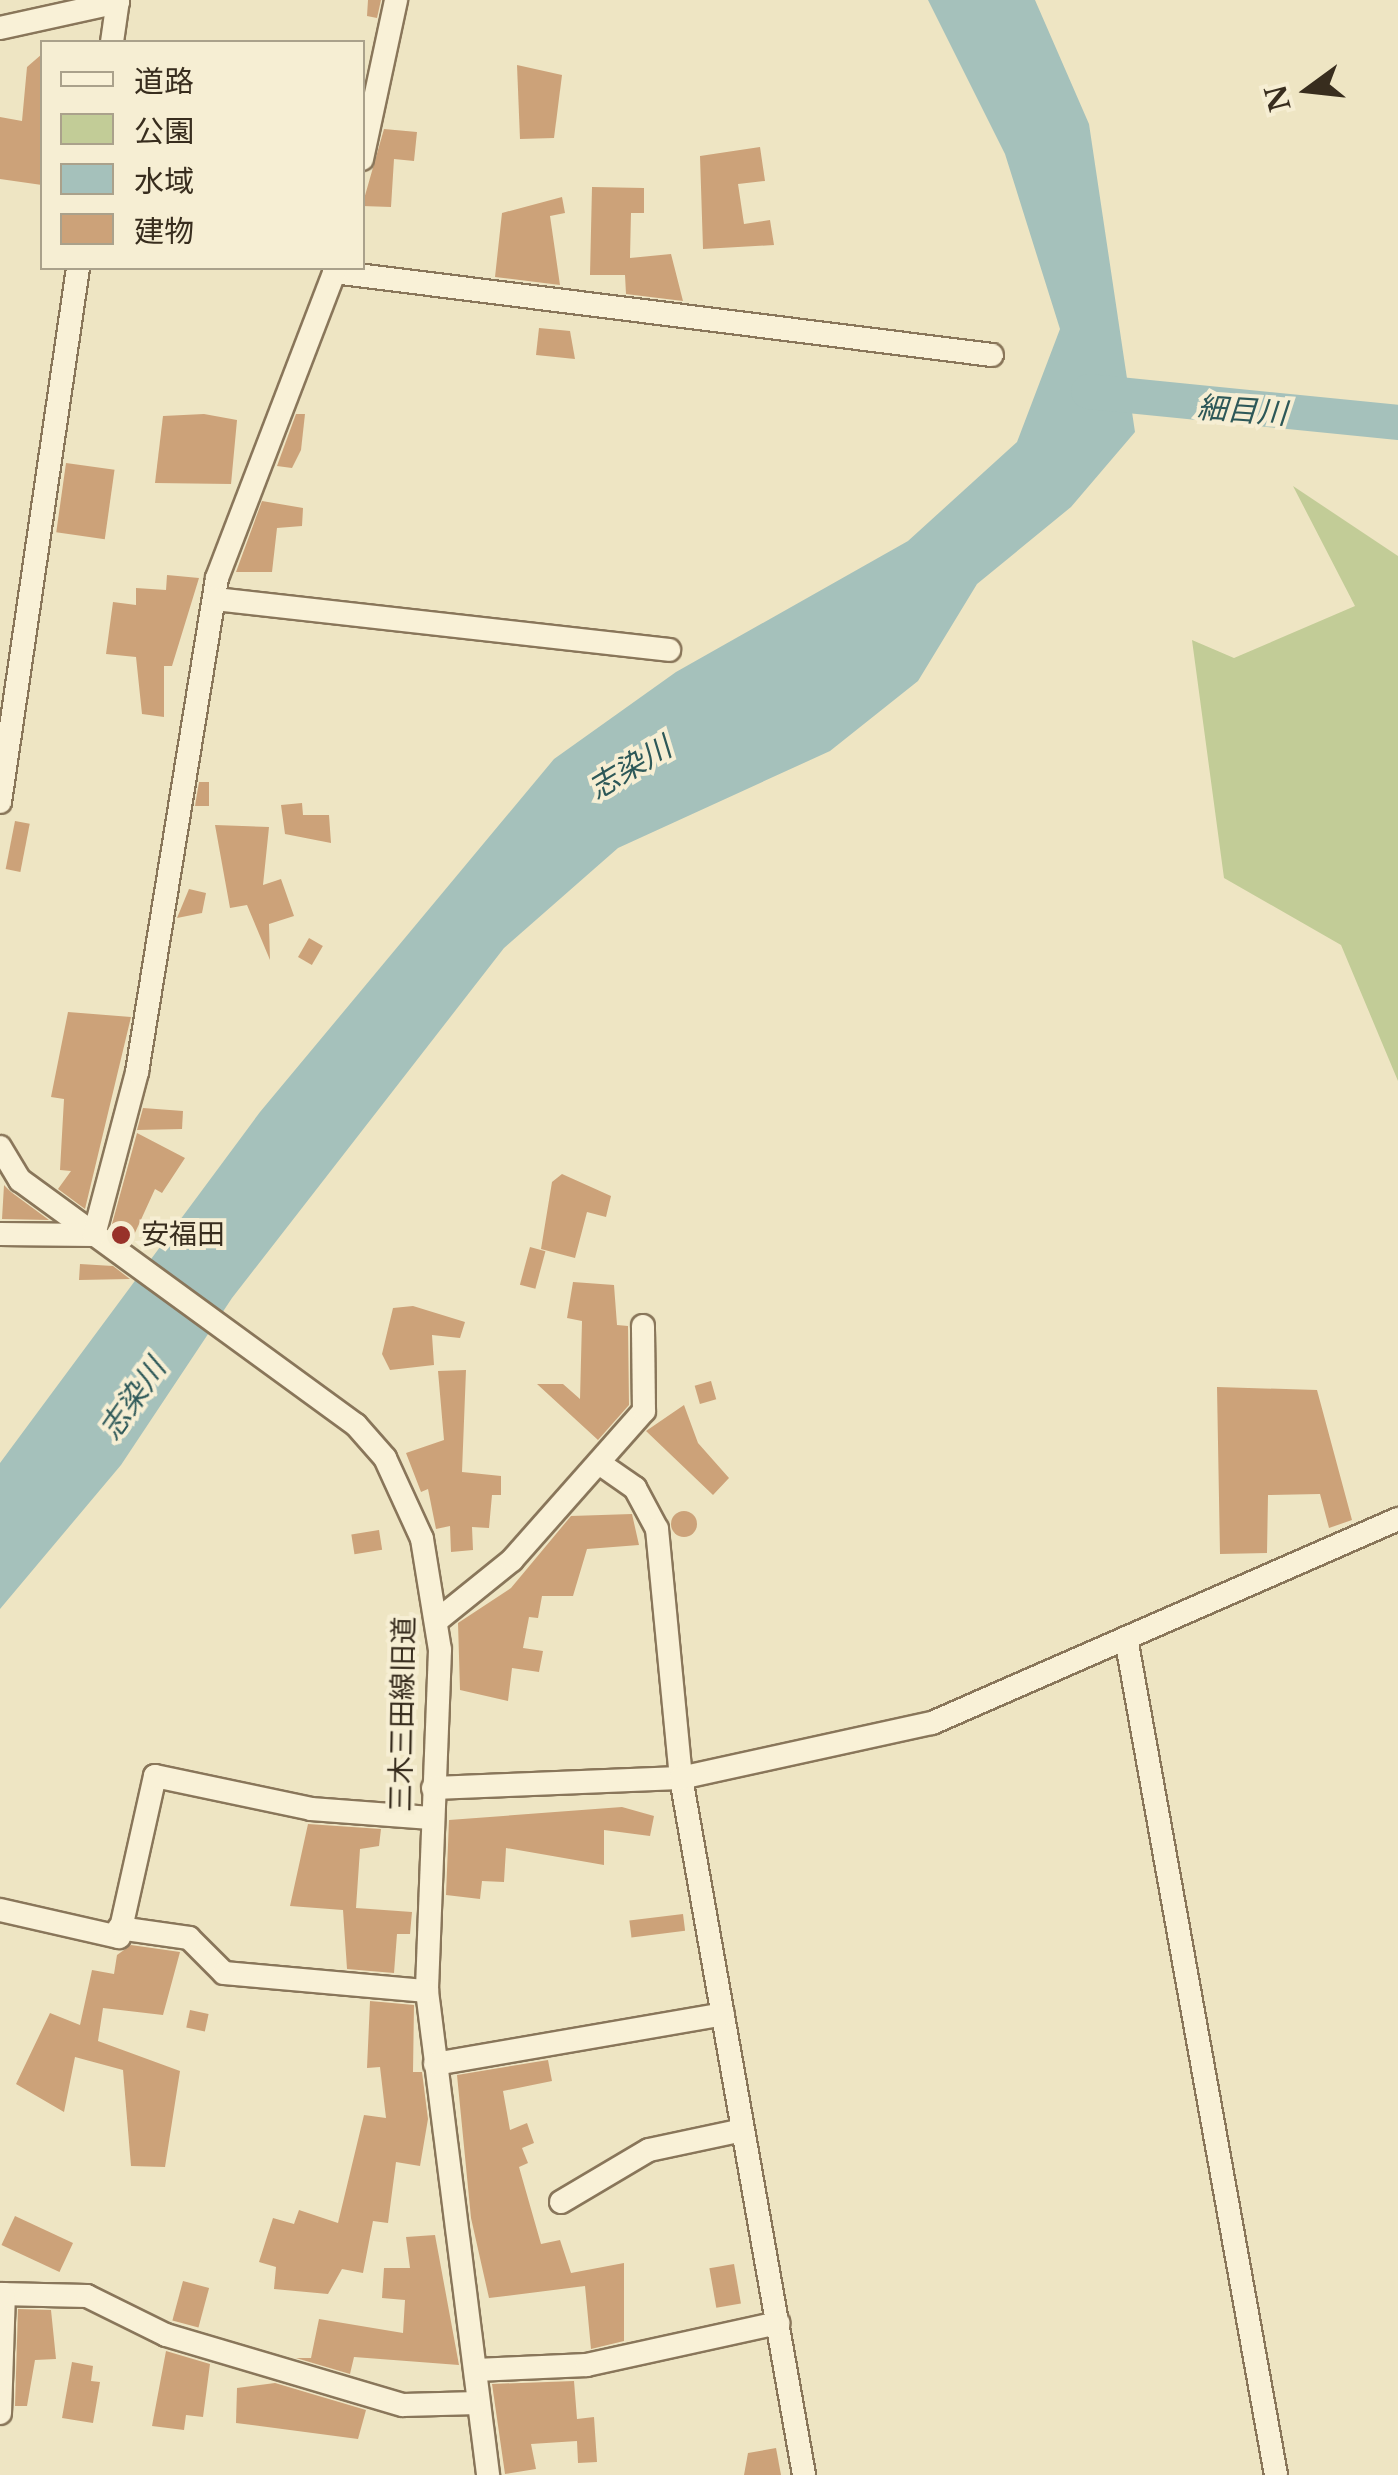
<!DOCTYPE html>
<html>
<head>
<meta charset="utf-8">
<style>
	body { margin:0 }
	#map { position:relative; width:1398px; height:2475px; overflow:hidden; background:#eee5c3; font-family:"Libre Baskerville","Noto Sans JP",serif }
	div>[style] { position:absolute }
	.green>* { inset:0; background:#c2cc97 }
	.water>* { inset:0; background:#a5c1bb }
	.river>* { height:35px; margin:-17.5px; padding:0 17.5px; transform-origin:17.5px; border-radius:17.5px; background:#a5c1bb }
	.building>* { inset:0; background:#cca279; transform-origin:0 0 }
	.round { border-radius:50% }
	.roads { filter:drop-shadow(2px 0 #89765a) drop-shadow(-2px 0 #89765a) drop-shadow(0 2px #89765a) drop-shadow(0 -2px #89765a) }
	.minor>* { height:22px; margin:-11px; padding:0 11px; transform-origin:11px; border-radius:11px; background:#f9f1d7 }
	.dots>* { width:28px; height:28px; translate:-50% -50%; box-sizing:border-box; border:5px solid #f6eed3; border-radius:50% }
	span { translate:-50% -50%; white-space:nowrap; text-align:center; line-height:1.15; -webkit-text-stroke:8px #f6eed3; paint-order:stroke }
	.poi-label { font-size:28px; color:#382d1e }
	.left { translate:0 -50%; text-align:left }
	.street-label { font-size:28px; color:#382d1e }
	.water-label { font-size:30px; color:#2d5858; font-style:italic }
	.legend { position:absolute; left:40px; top:40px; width:325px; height:230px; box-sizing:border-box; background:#f6eed3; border:2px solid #aaa18b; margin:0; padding:12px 18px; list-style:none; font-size:30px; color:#382d1e }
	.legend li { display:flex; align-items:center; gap:20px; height:50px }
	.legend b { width:50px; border:2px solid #aaa18b }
	.north { position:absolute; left:1258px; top:40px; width:100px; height:100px; -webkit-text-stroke:8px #f6eed3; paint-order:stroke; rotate:255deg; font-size:28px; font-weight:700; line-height:40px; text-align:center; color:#382d1e }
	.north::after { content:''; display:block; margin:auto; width:35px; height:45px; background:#382d1e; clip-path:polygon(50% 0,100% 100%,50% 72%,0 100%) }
</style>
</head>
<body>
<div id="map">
	<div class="green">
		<i style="clip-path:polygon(1293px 486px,1398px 556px,1398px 1081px,1341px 945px,1224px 878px,1192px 640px,1234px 658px,1355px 606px)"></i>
	</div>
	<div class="water">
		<i style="clip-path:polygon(928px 0,1035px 0,1089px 124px,1135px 432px,1071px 507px,977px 584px,918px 681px,830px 751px,618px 848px,504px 948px,232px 1298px,121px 1465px,0 1609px,0 1463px,260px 1112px,554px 759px,676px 672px,908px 541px,1017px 442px,1060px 329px,1005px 154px)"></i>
	</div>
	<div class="river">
		<i style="left:1088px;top:391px;width:312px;rotate:5.7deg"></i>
	</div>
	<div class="building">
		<i style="clip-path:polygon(368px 0,381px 0,377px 18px,367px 16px)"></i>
		<i style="clip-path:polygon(42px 54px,42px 185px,0 179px,0 117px,22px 121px,27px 67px)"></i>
		<i style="clip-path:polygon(517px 65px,562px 75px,554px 138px,520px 139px)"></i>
		<i style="clip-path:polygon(384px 129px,417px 132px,414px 161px,394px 159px,391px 207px,362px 206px)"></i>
		<i style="clip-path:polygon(760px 147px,765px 181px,738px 184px,744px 224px,770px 220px,774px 245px,703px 249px,700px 156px)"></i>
		<i style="clip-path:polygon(592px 187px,644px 188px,644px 213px,631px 213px,630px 258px,671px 254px,683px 301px,626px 294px,625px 275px,590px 275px)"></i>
		<i style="clip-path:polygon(562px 197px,565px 213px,550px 216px,560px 285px,495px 277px,502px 213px)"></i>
		<i style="clip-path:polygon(539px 328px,570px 331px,575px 359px,536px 355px)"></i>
		<i style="clip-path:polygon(204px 414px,237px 420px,231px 484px,155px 483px,163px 416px)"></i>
		<i style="clip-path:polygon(296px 414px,305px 414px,301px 450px,292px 468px,277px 466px)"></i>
		<i style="left:66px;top:463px;width:49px;height:70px;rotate:8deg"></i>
		<i style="clip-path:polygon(262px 501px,303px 508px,302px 526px,277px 528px,272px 572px,236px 572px)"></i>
		<i style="clip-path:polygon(167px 575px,199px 578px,172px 666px,164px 666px,164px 717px,142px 714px,136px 657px,106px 654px,113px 602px,136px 605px,136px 588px,166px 590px)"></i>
		<i style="clip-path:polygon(199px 782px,209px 782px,209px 806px,195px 806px)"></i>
		<i style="clip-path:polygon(302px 803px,303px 815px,329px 815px,331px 843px,285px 834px,281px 805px)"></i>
		<i style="left:15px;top:821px;width:15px;height:49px;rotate:11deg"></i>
		<i style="clip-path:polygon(215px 825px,269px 827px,263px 885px,281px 879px,294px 916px,269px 924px,270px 960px,247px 905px,230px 908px)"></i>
		<i style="clip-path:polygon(189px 889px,206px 893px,202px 913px,177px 918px)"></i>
		<i style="left:309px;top:938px;width:16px;height:22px;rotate:30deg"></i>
		<i style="clip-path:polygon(68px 1012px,131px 1017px,85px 1209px,58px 1189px,71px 1171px,60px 1170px,64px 1099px,51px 1097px)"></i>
		<i style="clip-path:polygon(143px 1108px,183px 1111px,182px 1129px,137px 1130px)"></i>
		<i style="clip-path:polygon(137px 1133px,185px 1158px,162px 1193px,155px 1189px,134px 1235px,112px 1224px)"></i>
		<i style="clip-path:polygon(562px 1174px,611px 1196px,606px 1217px,587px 1212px,575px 1258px,541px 1249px,552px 1182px)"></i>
		<i style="clip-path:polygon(4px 1185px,11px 1192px,49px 1220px,2px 1219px)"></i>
		<i style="left:530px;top:1247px;width:16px;height:39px;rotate:15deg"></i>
		<i style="clip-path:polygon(80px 1264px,113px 1266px,130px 1279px,79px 1280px)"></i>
		<i style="clip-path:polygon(573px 1282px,614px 1285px,617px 1325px,628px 1326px,629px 1405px,598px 1440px,537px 1384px,563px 1384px,580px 1399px,582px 1321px,567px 1318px)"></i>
		<i style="clip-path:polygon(413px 1306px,465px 1322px,460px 1338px,432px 1335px,434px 1365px,390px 1370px,382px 1354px,393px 1308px)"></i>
		<i style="clip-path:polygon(466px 1370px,462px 1472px,501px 1476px,501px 1495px,492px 1495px,489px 1528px,472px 1527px,473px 1550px,451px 1552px,450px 1526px,436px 1529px,428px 1489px,421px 1492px,406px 1453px,444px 1440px,438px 1371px)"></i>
		<i style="left:711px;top:1381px;width:19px;height:17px;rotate:74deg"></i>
		<i style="clip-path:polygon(1217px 1387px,1317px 1390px,1352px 1520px,1329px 1528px,1320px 1494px,1268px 1495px,1267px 1553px,1220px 1554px)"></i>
		<i style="clip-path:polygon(684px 1405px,698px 1443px,729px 1478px,713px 1495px,646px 1431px)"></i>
		<i class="round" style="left:671px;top:1511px;width:26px;height:26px"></i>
		<i style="clip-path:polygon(632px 1514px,639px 1545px,587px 1549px,573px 1596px,542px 1596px,538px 1618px,529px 1617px,523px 1648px,543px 1651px,539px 1672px,512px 1668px,508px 1701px,460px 1690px,458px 1623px,511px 1588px,571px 1516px)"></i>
		<i style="left:379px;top:1530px;width:20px;height:28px;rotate:81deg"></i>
		<i style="clip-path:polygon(622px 1807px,654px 1816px,650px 1836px,604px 1830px,604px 1865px,506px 1848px,504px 1882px,482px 1881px,480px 1899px,446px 1895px,449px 1820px)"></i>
		<i style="clip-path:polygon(308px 1824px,381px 1829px,379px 1846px,360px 1849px,356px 1908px,412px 1912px,410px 1934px,397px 1934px,394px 1973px,347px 1969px,343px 1910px,290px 1906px)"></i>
		<i style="left:683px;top:1914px;width:17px;height:54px;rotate:83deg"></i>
		<i style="clip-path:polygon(131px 1945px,180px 1952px,163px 2015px,103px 2008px,98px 2041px,180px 2071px,165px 2167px,131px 2166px,123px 2070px,75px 2057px,64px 2112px,16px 2084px,50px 2013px,80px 2025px,92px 1970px,114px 1974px,117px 1955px)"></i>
		<i style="clip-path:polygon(370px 2001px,414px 2005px,413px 2072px,422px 2072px,428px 2119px,420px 2166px,396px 2162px,388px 2223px,373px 2221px,363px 2273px,342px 2269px,328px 2294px,274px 2289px,276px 2267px,259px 2262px,273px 2218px,294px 2224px,299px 2210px,338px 2223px,364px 2115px,386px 2118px,380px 2067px,367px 2068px)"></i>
		<i style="left:190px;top:2010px;width:19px;height:18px;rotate:12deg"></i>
		<i style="clip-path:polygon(548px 2060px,552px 2081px,503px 2091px,510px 2130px,527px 2123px,534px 2143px,522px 2148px,528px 2163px,519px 2167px,541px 2244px,560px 2240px,571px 2273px,624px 2263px,624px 2341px,591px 2349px,585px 2286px,489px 2298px,471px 2218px,457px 2075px)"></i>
		<i style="left:15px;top:2216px;width:64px;height:32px;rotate:25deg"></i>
		<i style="clip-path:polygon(435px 2235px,459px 2365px,354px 2357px,350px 2374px,296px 2358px,311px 2358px,319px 2319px,403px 2333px,405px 2300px,382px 2298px,384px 2268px,410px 2268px,406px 2237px)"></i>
		<i style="left:734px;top:2264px;width:40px;height:25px;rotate:80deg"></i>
		<i style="left:183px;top:2281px;width:27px;height:41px;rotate:15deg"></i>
		<i style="clip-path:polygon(18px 2309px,51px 2310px,56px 2359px,35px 2360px,27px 2406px,15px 2406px)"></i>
		<i style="clip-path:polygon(166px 2351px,210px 2364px,203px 2417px,186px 2415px,184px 2430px,152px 2426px)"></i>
		<i style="clip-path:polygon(72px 2362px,93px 2366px,91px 2381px,100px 2382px,93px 2423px,62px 2418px)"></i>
		<i style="clip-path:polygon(574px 2381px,577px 2419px,594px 2417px,597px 2462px,578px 2463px,577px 2441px,531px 2444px,536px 2469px,505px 2474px,492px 2384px)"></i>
		<i style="clip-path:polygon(275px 2383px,366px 2410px,358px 2439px,236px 2423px,237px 2388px)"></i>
		<i style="clip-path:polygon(776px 2448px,781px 2475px,744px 2475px,748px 2453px)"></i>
	</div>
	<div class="roads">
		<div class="minor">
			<i style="left:0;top:28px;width:121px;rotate:-12.4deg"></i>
			<i style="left:112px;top:42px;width:42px;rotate:-81.9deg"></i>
			<i style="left:362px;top:159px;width:163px;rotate:-77.9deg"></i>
			<i style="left:334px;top:272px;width:663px;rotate:7.19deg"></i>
			<i style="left:215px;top:599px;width:457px;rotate:6.4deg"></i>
			<i style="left:0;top:802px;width:540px;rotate:-81.69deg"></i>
			<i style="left:0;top:1147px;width:39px;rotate:59deg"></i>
			<i style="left:20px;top:1180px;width:416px;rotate:36.1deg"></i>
			<i style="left:356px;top:1425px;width:44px;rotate:48.7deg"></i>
			<i style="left:385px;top:1458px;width:89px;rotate:65.4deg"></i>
			<i style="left:422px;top:1539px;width:112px;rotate:80.8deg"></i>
			<i style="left:440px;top:1650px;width:341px;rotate:92.2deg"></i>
			<i style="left:427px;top:1991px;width:488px;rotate:82.8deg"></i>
			<i style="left:0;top:1234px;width:94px;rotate:0.6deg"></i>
			<i style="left:94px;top:1235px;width:169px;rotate:-75.2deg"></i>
			<i style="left:137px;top:1072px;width:500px;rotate:-80.8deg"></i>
			<i style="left:217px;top:578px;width:332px;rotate:-69deg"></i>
			<i style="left:599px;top:1463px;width:44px;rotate:34.8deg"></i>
			<i style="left:635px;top:1488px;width:47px;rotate:61.8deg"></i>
			<i style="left:657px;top:1529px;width:250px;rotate:84.5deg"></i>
			<i style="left:681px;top:1778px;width:708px;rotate:79.99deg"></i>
			<i style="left:439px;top:1619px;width:94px;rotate:-38.9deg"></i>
			<i style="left:512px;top:1560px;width:199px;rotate:-48.5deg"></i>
			<i style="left:644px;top:1411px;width:85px;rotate:-90.7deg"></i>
			<i style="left:1126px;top:1638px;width:850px;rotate:79.84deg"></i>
			<i style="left:433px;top:1788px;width:248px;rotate:-2.3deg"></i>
			<i style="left:681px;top:1778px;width:257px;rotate:-12.4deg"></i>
			<i style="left:932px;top:1723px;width:509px;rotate:-23.64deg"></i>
			<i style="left:0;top:1910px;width:122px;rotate:12.8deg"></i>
			<i style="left:119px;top:1937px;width:165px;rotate:-77.4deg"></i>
			<i style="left:155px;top:1776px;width:159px;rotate:11.9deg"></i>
			<i style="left:311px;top:1809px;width:120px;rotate:4.3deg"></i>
			<i style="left:119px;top:1928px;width:71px;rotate:8.1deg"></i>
			<i style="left:189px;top:1938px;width:49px;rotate:45deg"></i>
			<i style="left:224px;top:1973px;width:204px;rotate:5.1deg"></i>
			<i style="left:435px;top:2064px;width:292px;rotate:-9.8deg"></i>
			<i style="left:561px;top:2202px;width:102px;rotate:-30.6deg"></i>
			<i style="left:649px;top:2150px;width:96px;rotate:-12deg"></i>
			<i style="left:0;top:2294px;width:87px;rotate:1.3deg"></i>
			<i style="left:87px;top:2296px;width:88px;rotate:26.3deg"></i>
			<i style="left:166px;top:2335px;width:247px;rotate:16.5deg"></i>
			<i style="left:403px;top:2405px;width:75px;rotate:-1.5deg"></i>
			<i style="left:476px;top:2370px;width:111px;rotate:-2.6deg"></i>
			<i style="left:587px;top:2365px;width:196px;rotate:-12.4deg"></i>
			<i style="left:0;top:2413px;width:119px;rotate:-88.1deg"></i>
		</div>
	</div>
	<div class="dots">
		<i style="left:121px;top:1235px;background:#98322a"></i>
	</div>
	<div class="poi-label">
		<span class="left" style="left:141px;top:1235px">安福田</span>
	</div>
	<div class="street-label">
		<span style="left:403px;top:1714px;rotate:-89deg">三木三田線旧道</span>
	</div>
	<div class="water-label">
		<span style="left:1242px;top:411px;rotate:4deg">細目川</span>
		<span style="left:630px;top:768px;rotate:-31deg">志染川</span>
		<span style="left:133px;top:1399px;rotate:-55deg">志染川</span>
	</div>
	<ul class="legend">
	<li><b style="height:12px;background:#f9f1d7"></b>道路</li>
	<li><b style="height:28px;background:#c2cc97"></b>公園</li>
	<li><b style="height:28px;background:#a5c1bb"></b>水域</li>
	<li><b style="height:28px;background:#cca279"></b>建物</li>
	</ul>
	<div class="north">N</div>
</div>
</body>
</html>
